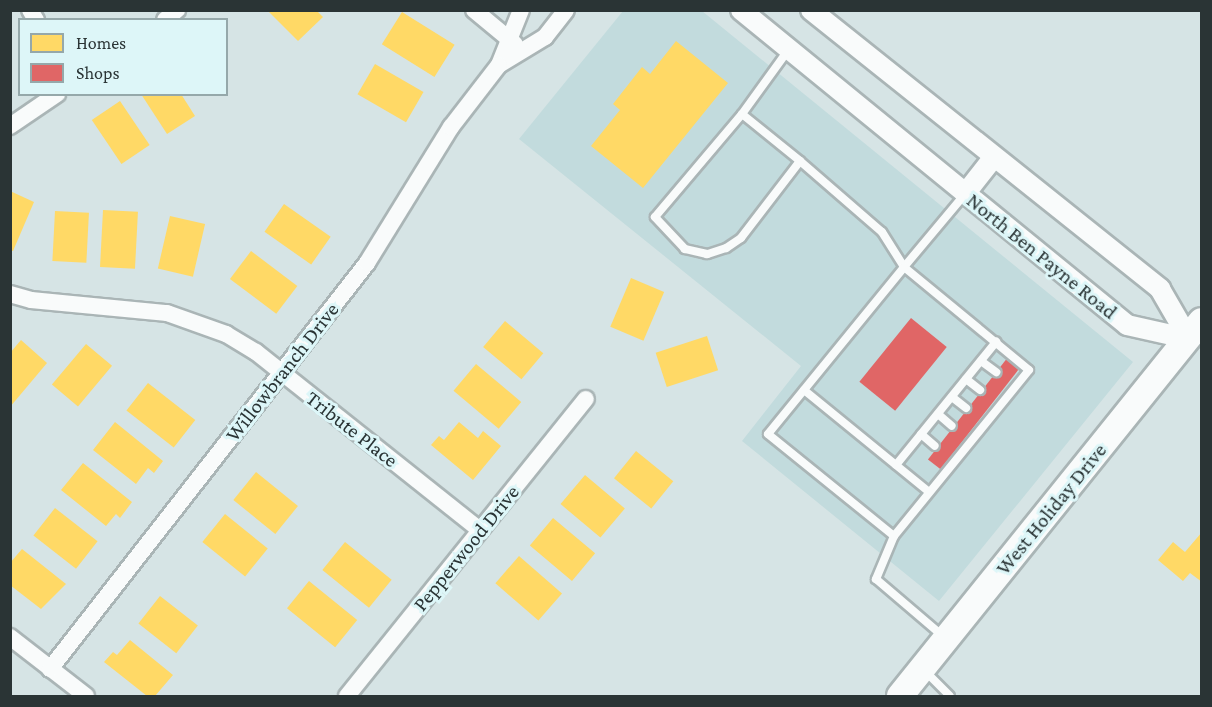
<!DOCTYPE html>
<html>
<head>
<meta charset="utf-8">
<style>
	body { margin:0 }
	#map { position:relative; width:1212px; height:707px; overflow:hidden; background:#d6e4e5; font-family:"Crimson Pro",serif }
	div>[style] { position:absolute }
	.built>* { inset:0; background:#c2dbdd }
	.homes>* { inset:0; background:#ffd966; transform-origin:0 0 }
	.shops>* { inset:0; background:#e06666; transform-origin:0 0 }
	.roads { filter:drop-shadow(2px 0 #aab5b6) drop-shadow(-2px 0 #aab5b6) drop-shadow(0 2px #aab5b6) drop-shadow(0 -2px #aab5b6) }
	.service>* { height:8px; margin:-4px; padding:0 4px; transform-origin:4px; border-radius:4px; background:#f9fbfb }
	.minor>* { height:16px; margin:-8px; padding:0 8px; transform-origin:8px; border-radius:8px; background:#f9fbfb }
	.tertiary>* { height:20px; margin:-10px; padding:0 10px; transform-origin:10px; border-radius:10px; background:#f9fbfb }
	.primary>* { height:26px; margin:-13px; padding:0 13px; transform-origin:13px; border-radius:13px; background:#f9fbfb }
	span { translate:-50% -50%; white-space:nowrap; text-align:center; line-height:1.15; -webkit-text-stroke:6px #ddf6f8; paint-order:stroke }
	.street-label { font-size:21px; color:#2a3435 }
	.frame { position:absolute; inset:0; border:12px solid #2a3435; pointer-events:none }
	.legend { position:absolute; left:18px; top:18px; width:210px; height:78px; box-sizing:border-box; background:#ddf6f8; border:2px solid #95a8aa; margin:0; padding:8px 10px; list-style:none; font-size:18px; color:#2a3435 }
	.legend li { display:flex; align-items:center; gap:12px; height:30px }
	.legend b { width:30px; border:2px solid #95a8aa }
</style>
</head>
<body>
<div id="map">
	<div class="built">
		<i style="clip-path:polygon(623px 11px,702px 11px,1133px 362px,939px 601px,742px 441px,801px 366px,519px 139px)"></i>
	</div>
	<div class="homes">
		<i style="clip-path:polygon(267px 10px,316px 10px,323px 17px,298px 41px)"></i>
		<i style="left:402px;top:12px;width:62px;height:38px;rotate:32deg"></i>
		<i style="clip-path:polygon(676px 41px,728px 83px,643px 188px,591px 146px,620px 110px,613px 104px,642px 67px,650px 74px)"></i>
		<i style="left:375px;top:64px;width:56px;height:35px;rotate:30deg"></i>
		<i style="clip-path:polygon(141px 94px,181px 94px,195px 116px,167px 134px)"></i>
		<i style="left:120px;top:101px;width:53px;height:34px;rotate:56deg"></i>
		<i style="clip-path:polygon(10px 191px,34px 202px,13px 251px,10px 250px)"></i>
		<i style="left:284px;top:204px;width:57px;height:34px;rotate:35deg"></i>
		<i style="left:103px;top:210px;width:35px;height:57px;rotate:3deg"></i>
		<i style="left:55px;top:211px;width:34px;height:50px;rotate:3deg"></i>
		<i style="left:170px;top:216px;width:36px;height:54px;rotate:13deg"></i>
		<i style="left:251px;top:251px;width:58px;height:35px;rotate:37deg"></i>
		<i style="left:631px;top:278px;width:36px;height:53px;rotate:23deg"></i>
		<i style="left:505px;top:321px;width:50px;height:34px;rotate:40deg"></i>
		<i style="left:707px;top:336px;width:36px;height:54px;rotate:72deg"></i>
		<i style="clip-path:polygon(21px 340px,47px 363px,10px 407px,10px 353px)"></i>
		<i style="left:86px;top:344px;width:34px;height:53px;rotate:40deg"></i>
		<i style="left:476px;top:364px;width:59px;height:35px;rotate:40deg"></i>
		<i style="left:148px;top:383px;width:60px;height:35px;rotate:38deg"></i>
		<i style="clip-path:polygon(115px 422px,163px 461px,154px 473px,148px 468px,136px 484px,93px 450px)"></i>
		<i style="clip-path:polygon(459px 422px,478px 438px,483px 431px,501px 446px,473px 480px,431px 445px,439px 436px,444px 440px)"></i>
		<i style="left:636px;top:451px;width:48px;height:35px;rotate:39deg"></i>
		<i style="clip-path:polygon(83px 463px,132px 502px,120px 518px,116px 514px,106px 526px,61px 490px)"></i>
		<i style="left:256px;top:472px;width:54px;height:36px;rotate:39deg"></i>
		<i style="left:585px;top:475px;width:52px;height:38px;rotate:40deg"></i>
		<i style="left:55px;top:508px;width:54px;height:35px;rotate:38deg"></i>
		<i style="left:225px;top:514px;width:55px;height:36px;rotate:39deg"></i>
		<i style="left:553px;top:518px;width:55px;height:36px;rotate:40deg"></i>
		<i style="clip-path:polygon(1202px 532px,1202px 582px,1190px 573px,1183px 581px,1158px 560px,1173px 542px,1185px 552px)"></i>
		<i style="left:345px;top:542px;width:60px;height:36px;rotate:39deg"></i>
		<i style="clip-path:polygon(22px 549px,66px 584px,41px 609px,10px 585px,10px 563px)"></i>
		<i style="left:519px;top:556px;width:57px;height:36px;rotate:41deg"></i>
		<i style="left:309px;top:581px;width:62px;height:35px;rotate:39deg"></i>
		<i style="left:160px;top:596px;width:48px;height:35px;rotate:38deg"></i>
		<i style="clip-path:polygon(130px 640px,173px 675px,155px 696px,147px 696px,104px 662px,113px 652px,117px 655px)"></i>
	</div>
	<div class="shops">
		<i style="left:911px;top:318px;width:46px;height:82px;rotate:39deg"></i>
		<i style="left:1008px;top:357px;width:16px;height:130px;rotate:38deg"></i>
	</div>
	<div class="roads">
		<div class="service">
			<i style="left:742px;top:114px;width:80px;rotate:-54.1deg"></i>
			<i style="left:800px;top:161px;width:97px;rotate:127.5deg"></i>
			<i style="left:741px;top:238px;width:18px;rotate:146deg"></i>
			<i style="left:726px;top:248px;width:20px;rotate:162deg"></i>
			<i style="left:707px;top:254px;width:23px;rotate:-167deg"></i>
			<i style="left:685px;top:249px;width:44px;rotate:-133.2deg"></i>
			<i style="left:655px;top:217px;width:135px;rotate:-49.8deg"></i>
			<i style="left:742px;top:114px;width:75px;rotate:39deg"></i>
			<i style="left:800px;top:161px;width:108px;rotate:40.9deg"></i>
			<i style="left:882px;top:232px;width:41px;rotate:57.8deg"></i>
			<i style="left:904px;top:267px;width:95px;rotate:-50.1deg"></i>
			<i style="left:981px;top:361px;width:19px;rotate:36deg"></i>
			<i style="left:966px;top:379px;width:18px;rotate:38deg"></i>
			<i style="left:804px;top:390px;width:161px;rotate:39.2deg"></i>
			<i style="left:952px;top:397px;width:18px;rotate:38deg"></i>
			<i style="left:938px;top:414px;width:18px;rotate:41deg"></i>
			<i style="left:921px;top:434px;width:18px;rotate:41deg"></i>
			<i style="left:896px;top:465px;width:159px;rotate:-50.9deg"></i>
			<i style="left:894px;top:536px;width:162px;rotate:-141deg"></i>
			<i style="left:768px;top:434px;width:215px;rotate:-50.8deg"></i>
			<i style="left:904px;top:267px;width:162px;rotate:39.5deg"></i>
			<i style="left:1029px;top:370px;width:214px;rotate:129.1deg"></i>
			<i style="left:894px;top:536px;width:47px;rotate:112.7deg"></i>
			<i style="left:876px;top:579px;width:89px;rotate:40.5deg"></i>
			<i style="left:925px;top:671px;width:35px;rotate:45deg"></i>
		</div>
		<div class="minor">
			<i style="left:30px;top:10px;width:12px;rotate:59deg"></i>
			<i style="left:474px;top:10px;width:53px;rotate:39.7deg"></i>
			<i style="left:521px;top:10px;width:59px;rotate:111.8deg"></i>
			<i style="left:499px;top:65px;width:54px;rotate:-31.3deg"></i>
			<i style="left:545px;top:37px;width:34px;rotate:-52deg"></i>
			<i style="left:165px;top:20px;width:16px;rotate:-40deg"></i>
			<i style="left:10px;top:126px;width:57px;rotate:-34.2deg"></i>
			<i style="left:10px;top:294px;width:22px;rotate:16deg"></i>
			<i style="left:31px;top:300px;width:137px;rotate:5.5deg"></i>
			<i style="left:167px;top:313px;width:63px;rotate:19.6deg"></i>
			<i style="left:226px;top:334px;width:35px;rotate:31deg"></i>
			<i style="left:256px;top:352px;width:286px;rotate:38.5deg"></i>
			<i style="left:10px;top:637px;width:96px;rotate:37.8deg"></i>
			<i style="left:50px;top:669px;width:515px;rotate:-52.02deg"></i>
			<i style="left:367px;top:263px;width:160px;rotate:-58.3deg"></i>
			<i style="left:451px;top:127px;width:78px;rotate:-52.3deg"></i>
			<i style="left:347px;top:696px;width:381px;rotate:-51.2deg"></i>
		</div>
		<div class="tertiary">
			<i style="left:741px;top:10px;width:498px;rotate:39.2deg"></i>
			<i style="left:1127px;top:325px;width:64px;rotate:12.7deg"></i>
			<i style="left:811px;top:10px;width:447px;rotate:38.6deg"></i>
			<i style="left:1160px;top:289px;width:58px;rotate:59.9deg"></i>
			<i style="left:965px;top:194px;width:47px;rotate:-51.9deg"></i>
		</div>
		<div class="primary">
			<i style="left:900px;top:696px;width:481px;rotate:-51.2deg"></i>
		</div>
	</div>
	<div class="street-label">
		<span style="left:1042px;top:256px;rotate:39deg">North Ben Payne Road</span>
		<span style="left:282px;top:372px;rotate:-52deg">Willowbranch Drive</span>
		<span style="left:352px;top:429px;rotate:38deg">Tribute Place</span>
		<span style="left:1051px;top:509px;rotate:-51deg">West Holiday Drive</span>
		<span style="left:466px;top:548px;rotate:-51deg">Pepperwood Drive</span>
	</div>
	<div class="frame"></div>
	<ul class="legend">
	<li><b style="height:16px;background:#ffd966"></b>Homes</li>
	<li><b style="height:16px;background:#e06666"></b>Shops</li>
	</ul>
</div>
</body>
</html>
